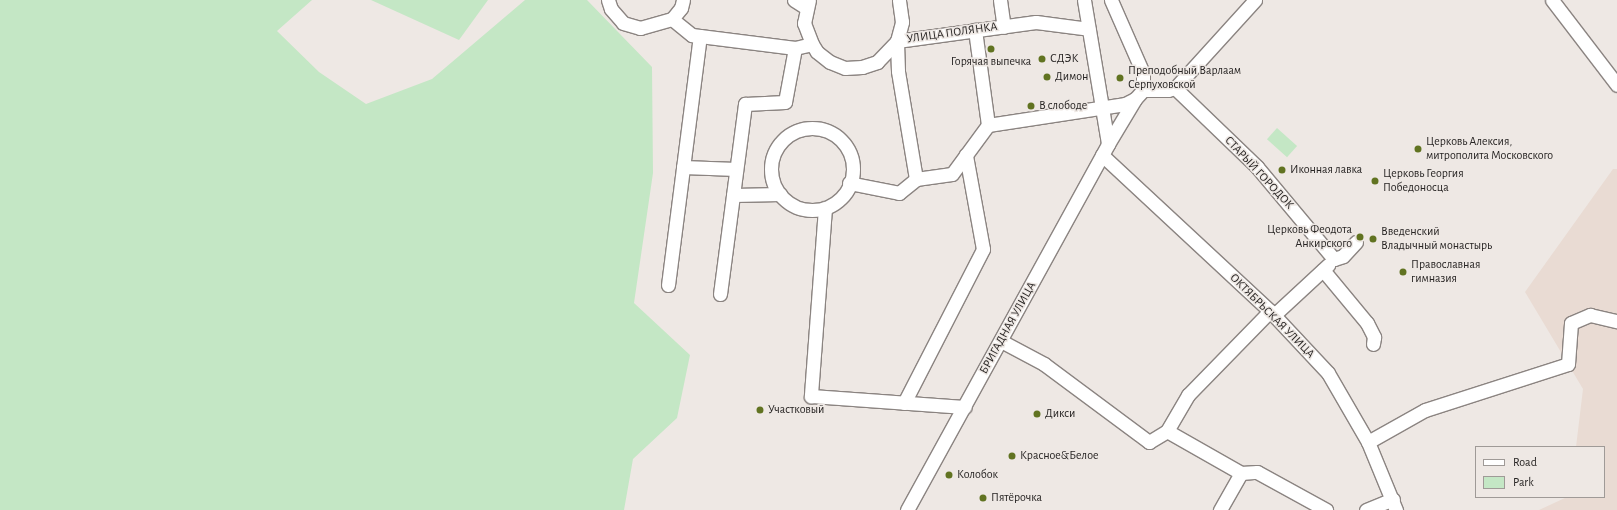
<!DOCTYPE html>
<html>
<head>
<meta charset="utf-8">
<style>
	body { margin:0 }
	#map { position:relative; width:1617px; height:510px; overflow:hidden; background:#eee8e4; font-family:"Alegreya Sans",sans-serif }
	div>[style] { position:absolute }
	.built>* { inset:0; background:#e9dbd3 }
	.green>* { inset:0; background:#c4e7c5; transform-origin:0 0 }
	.roads { filter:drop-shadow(1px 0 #8b8481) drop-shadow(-1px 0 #8b8481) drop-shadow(0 1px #8b8481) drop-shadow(0 -1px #8b8481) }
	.minor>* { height:13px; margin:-6.5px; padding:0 6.5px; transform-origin:6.5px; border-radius:6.5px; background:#fff }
	.minor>.ring { margin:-6.5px; padding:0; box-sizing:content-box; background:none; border:13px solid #fff; border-radius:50% }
	.dots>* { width:11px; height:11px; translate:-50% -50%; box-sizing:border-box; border:2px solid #eee8e4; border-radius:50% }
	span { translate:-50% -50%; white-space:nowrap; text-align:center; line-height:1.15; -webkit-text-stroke:3px #eee8e4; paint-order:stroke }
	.street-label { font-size:12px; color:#282524 }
	.poi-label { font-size:12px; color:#282524 }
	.left { translate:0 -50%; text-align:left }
	.right { translate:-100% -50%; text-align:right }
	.legend { position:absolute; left:1475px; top:446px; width:130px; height:52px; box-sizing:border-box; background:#eee8e4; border:1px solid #9f9a97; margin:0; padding:5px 7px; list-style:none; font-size:12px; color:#282524 }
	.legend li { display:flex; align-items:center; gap:8px; height:20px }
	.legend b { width:20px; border:1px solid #9f9a97 }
</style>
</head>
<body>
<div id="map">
	<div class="built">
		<i style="clip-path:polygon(1613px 169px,1617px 169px,1617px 510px,1539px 510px,1567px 497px,1604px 497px,1604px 447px,1576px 447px,1583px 389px,1525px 292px)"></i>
	</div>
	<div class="green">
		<i style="clip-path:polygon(0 0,312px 0,277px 31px,319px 72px,366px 104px,432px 79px,525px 0,587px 0,652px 67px,653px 173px,634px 303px,690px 355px,677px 418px,633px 459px,624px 510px,0 510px)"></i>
		<i style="clip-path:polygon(371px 0,488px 0,459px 40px)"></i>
		<i style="left:1277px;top:128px;width:27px;height:15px;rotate:42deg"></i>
	</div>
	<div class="roads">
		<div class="minor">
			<i style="left:608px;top:0;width:9px;rotate:72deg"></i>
			<i style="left:611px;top:9px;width:18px;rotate:49deg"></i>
			<i style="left:623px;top:23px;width:18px;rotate:16deg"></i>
			<i style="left:640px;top:28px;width:33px;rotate:-16deg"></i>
			<i style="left:672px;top:19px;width:14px;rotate:-51deg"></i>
			<i style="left:681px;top:8px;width:8px;rotate:-76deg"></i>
			<i style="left:794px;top:0;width:13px;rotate:32deg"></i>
			<i style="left:809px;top:0;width:24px;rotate:102deg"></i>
			<i style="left:804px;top:23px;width:22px;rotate:69deg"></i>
			<i style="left:1000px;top:0;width:27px;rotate:82deg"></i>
			<i style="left:1084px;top:0;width:146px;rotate:80.5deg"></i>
			<i style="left:1552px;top:0;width:107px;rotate:52.6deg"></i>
			<i style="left:672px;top:19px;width:26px;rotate:39deg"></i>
			<i style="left:692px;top:35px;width:104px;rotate:7.2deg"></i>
			<i style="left:795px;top:48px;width:17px;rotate:-13deg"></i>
			<i style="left:812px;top:44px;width:9px;rotate:58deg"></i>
			<i style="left:817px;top:52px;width:16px;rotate:38deg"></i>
			<i style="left:830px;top:62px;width:16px;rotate:22deg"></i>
			<i style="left:845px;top:68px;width:17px;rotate:-3deg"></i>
			<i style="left:862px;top:67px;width:16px;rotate:-18deg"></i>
			<i style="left:877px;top:62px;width:29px;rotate:-46deg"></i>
			<i style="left:897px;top:41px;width:140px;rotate:-7.8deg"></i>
			<i style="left:1036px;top:22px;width:53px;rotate:7.5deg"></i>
			<i style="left:1175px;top:88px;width:114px;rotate:43.9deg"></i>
			<i style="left:1257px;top:167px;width:120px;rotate:50.1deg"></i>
			<i style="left:1334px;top:259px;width:9px;rotate:-18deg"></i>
			<i style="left:1343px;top:256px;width:19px;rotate:-47deg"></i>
			<i style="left:1143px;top:90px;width:25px"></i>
			<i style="left:1168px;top:90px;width:7px;rotate:-16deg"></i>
			<i style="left:1175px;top:88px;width:119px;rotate:-47.7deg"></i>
			<i style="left:988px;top:125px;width:139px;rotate:-8.7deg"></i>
			<i style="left:1125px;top:104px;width:11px;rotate:-27deg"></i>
			<i style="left:1135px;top:99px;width:12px;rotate:-48deg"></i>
			<i style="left:1143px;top:90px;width:17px;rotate:-90deg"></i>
			<i style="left:1143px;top:73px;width:80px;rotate:-113.7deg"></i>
			<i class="ring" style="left:771px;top:128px;width:69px;height:69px"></i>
			<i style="left:1102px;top:155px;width:229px;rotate:42.9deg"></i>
			<i style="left:1270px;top:311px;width:85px;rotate:46.9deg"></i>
			<i style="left:1328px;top:373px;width:80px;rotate:59.9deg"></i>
			<i style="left:1368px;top:442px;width:74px;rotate:67.6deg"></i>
			<i style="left:683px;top:167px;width:53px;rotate:2.2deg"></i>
			<i style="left:916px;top:179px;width:36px;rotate:-8deg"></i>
			<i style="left:952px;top:174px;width:61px;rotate:-53.7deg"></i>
			<i style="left:988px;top:125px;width:96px;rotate:-97.8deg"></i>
			<i style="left:849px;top:183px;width:51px;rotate:11.3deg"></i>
			<i style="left:899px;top:193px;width:22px;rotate:-39deg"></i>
			<i style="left:916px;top:179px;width:109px;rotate:-99.5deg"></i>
			<i style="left:898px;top:71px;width:30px;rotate:-92deg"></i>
			<i style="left:897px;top:41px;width:20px;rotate:-75deg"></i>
			<i style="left:902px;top:22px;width:22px;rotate:-98deg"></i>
			<i style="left:733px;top:195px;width:47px;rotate:-1.2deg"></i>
			<i style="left:825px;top:208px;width:189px;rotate:94.3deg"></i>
			<i style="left:811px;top:396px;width:154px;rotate:4.1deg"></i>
			<i style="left:1323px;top:270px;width:69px;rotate:50.3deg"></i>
			<i style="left:1367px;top:323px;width:16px;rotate:63deg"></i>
			<i style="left:1374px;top:337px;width:7px;rotate:98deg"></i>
			<i style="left:668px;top:285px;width:251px;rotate:-82.7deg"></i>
			<i style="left:720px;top:294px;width:192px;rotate:-82.5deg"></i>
			<i style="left:745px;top:104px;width:40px;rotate:-2.9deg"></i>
			<i style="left:785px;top:102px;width:55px;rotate:-79.5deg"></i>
			<i style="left:1274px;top:315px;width:74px;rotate:-42.8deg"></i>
			<i style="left:1001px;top:341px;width:49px;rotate:28.1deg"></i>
			<i style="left:1044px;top:364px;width:131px;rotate:36.6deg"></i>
			<i style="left:1149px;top:442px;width:21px;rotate:-31deg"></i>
			<i style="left:1167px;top:431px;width:85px;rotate:29.6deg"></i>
			<i style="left:1241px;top:473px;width:43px;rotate:119.6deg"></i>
			<i style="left:904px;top:403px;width:173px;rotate:-62.8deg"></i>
			<i style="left:983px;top:249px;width:96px;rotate:-100.3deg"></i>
			<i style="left:1167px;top:431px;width:42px;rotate:-59.7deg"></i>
			<i style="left:1188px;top:395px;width:117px;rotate:-45.7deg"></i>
			<i style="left:1368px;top:442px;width:65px;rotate:-29.3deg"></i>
			<i style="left:1425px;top:410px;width:150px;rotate:-17.8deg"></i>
			<i style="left:1568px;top:364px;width:41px;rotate:-85.8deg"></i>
			<i style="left:1571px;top:323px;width:21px;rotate:-23deg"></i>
			<i style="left:1590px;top:315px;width:28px;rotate:13deg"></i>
			<i style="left:1241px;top:473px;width:16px;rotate:-4deg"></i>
			<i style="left:1257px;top:472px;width:79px;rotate:28.8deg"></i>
			<i style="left:907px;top:510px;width:418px;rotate:-61.2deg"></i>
			<i style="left:1108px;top:144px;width:52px;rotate:-59deg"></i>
			<i style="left:1366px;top:510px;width:29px;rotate:-22deg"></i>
		</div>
	</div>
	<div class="dots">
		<i style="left:991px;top:49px;background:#617321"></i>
		<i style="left:1042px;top:59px;background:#617321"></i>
		<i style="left:1047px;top:77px;background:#617321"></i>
		<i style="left:1120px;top:78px;background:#617321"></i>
		<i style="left:1031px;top:106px;background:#617321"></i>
		<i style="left:1418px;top:149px;background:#617321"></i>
		<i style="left:1282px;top:170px;background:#617321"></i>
		<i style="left:1375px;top:181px;background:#617321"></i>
		<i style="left:1360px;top:237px;background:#617321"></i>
		<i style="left:1373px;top:239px;background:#617321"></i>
		<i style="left:1403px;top:272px;background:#617321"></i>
		<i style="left:760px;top:410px;background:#617321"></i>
		<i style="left:1037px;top:414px;background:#617321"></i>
		<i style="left:1012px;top:456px;background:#617321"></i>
		<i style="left:949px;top:475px;background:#617321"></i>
		<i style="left:983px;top:498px;background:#617321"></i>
	</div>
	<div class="street-label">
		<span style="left:952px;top:33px;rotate:-8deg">УЛИЦА ПОЛЯНКА</span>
		<span style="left:1259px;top:173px;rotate:47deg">СТАРЫЙ ГОРОДОК</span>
		<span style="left:1272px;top:316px;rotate:45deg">ОКТЯБРЬСКАЯ УЛИЦА</span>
		<span style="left:1008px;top:328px;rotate:-61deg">БРИГАДНАЯ УЛИЦА</span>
	</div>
	<div class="poi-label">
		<span class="left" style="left:1050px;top:59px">СДЭК</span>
		<span style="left:991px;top:62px">Горячая выпечка</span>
		<span class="left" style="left:1128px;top:78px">Преподобный Варлаам<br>Серпуховской</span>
		<span class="left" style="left:1055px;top:77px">Димон</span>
		<span class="left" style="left:1039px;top:106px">В слободе</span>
		<span class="left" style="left:1426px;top:149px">Церковь Алексия,<br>митрополита Московского</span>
		<span class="left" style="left:1290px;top:170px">Иконная лавка</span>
		<span class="left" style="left:1383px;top:181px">Церковь Георгия<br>Победоносца</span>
		<span class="right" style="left:1352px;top:237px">Церковь Феодота<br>Анкирского</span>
		<span class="left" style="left:1381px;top:239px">Введенский<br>Владычный монастырь</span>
		<span class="left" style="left:1411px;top:272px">Православная<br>гимназия</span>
		<span class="left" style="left:768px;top:410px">Участковый</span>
		<span class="left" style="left:1045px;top:414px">Дикси</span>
		<span class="left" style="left:1020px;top:456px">Красное&amp;Белое</span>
		<span class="left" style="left:957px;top:475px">Колобок</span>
		<span class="left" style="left:991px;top:498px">Пятёрочка</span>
	</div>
	<ul class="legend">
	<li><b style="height:5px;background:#fff"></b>Road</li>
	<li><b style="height:11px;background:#c4e7c5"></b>Park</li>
	</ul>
</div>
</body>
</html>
